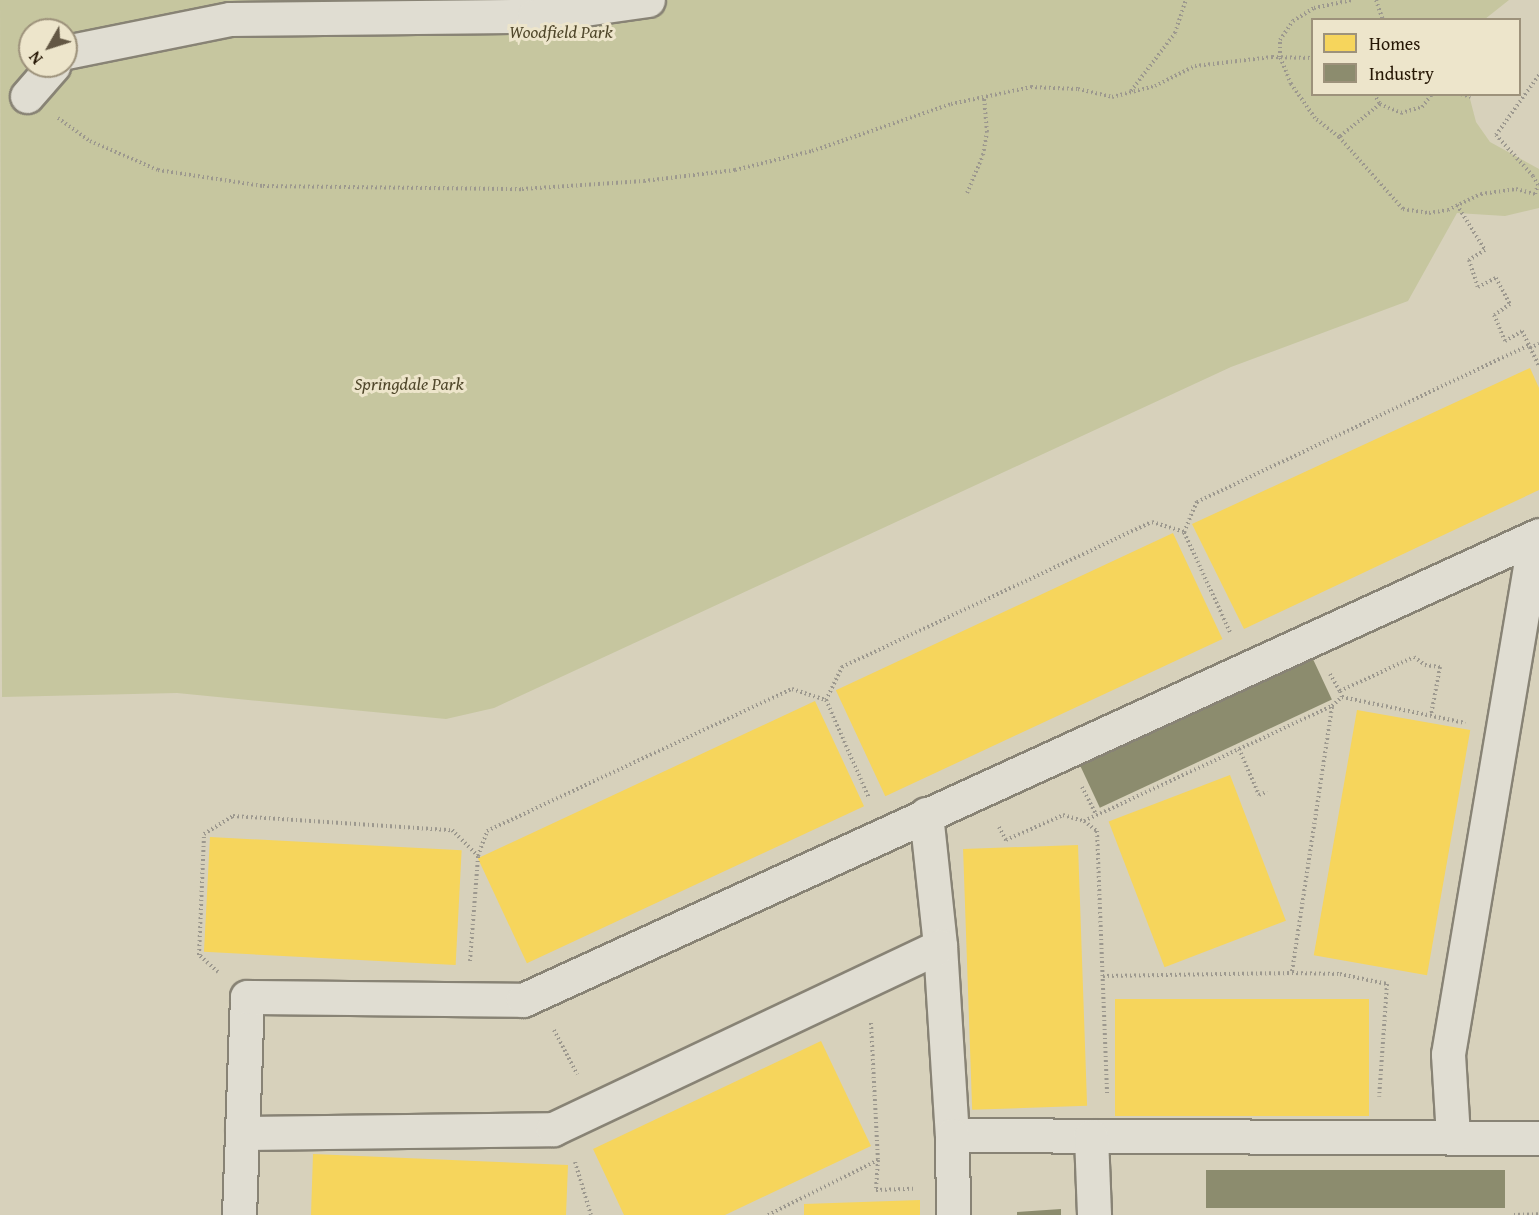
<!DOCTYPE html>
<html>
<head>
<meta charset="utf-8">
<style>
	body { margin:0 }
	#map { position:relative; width:1539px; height:1215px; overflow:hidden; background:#d7d1bb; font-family:"Gentium Book Plus",serif }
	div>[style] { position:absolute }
	.green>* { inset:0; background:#c6c69f }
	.homes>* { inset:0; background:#f6d55c; transform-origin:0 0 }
	.industry>* { inset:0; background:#8c8c6e; transform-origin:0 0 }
	.path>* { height:4px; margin-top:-2px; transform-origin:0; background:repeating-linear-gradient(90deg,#9c988e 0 1.5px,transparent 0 4.5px) }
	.roads { filter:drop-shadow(2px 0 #888375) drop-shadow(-2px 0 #888375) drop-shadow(0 2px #888375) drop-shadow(0 -2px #888375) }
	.minor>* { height:33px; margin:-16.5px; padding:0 16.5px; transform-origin:16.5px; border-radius:16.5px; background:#e0ddd2 }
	span { translate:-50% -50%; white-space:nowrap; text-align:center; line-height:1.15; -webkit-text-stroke:6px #ede5cb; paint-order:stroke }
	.park-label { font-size:18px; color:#51482c; font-style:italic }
	.legend { position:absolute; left:1311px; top:18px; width:210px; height:78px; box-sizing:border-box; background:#ede5cb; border:2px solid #9d927b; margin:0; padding:8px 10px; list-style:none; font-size:18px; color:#251604 }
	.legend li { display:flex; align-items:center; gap:12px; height:30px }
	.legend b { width:30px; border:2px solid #9d927b }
	.north { position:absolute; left:18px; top:18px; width:60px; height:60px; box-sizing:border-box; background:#ede5cb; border:2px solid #9d927b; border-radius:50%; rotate:231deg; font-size:16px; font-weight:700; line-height:24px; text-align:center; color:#251604 }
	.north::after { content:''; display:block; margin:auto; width:21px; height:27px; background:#635744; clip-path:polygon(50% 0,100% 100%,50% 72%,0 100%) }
</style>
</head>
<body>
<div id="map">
	<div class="green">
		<i style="clip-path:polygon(evenodd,0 0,1509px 0,1485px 19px,1312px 20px,1312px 94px,1469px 95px,1476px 122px,1490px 142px,1539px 169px,1539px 208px,1505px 216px,1457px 213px,1408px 301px,1231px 367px,494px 708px,446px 719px,177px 693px,2px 697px,0 0,30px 30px,66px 30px,66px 66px,30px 66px,30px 30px)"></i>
	</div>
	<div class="homes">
		<i style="clip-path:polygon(1530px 368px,1539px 388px,1539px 490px,1244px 629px,1192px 524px)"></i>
		<i style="left:1173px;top:533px;width:117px;height:372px;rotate:65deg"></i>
		<i style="left:815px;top:701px;width:116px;height:372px;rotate:65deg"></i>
		<i style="left:1357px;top:710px;width:115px;height:249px;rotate:10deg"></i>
		<i style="left:1230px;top:775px;width:156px;height:130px;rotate:69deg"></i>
		<i style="left:210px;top:837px;width:252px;height:115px;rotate:3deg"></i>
		<i style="left:1078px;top:845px;width:261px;height:115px;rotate:88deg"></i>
		<i style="left:1369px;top:999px;width:117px;height:254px;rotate:90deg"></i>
		<i style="clip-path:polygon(821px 1041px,871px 1146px,725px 1215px,624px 1215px,593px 1149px)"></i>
		<i style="clip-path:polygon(313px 1154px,568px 1165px,566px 1215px,311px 1215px)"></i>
		<i style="clip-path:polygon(920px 1200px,920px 1215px,804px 1215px,804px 1204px)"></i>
	</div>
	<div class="industry">
		<i style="left:1312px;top:657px;width:47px;height:256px;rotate:65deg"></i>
		<i style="left:1505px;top:1170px;width:38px;height:299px;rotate:90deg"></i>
		<i style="clip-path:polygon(1061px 1209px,1061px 1215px,1017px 1215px,1017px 1212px)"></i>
	</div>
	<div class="path">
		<i style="left:1376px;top:0;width:21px;rotate:71deg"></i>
		<i style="left:1131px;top:91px;width:73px;rotate:-52.8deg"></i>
		<i style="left:1175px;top:33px;width:35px;rotate:-72deg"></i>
		<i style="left:1374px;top:94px;width:12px;rotate:59deg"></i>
		<i style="left:1380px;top:104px;width:23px;rotate:23deg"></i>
		<i style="left:1401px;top:113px;width:22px;rotate:-16deg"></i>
		<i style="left:1422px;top:107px;width:16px;rotate:-52deg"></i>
		<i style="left:1461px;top:94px;width:10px;rotate:17deg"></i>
		<i style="left:1380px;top:104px;width:53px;rotate:141.2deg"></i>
		<i style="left:1339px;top:137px;width:96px;rotate:48.4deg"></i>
		<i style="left:1403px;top:209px;width:26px;rotate:9deg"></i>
		<i style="left:1429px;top:213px;width:19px;rotate:-9deg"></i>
		<i style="left:1448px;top:210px;width:37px;rotate:-26deg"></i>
		<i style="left:1481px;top:194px;width:35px;rotate:-8deg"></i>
		<i style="left:1516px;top:189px;width:20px;rotate:15deg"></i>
		<i style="left:1535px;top:194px;width:9px;rotate:-72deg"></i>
		<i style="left:1538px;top:185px;width:10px;rotate:-119deg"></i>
		<i style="left:1533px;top:176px;width:55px;rotate:-132.1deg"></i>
		<i style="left:1496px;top:135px;width:74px;rotate:-54.4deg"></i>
		<i style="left:58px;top:118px;width:39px;rotate:36deg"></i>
		<i style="left:90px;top:141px;width:74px;rotate:23.1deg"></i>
		<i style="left:158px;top:170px;width:106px;rotate:8.7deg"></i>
		<i style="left:263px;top:186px;width:259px;rotate:0.7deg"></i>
		<i style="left:522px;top:189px;width:122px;rotate:-3.8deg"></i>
		<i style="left:644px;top:181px;width:92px;rotate:-6.9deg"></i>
		<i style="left:735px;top:170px;width:79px;rotate:-13.9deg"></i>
		<i style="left:812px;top:151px;width:147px;rotate:-18.7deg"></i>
		<i style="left:951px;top:104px;width:82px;rotate:-12deg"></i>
		<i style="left:1031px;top:87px;width:47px;rotate:2.4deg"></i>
		<i style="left:1078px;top:89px;width:35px;rotate:13deg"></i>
		<i style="left:1112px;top:97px;width:44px;rotate:-14.3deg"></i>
		<i style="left:1155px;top:86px;width:45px;rotate:-26.6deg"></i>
		<i style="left:1195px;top:66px;width:78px;rotate:-6.7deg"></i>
		<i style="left:1272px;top:57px;width:40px;rotate:1.4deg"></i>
		<i style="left:1339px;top:137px;width:31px;rotate:-142deg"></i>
		<i style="left:1315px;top:118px;width:42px;rotate:-125.2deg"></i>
		<i style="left:1291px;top:84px;width:29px;rotate:-112deg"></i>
		<i style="left:1280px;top:57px;width:17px;rotate:-90deg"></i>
		<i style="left:1280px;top:40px;width:23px;rotate:-56deg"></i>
		<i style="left:1293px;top:21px;width:25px;rotate:-32deg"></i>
		<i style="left:1314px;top:8px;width:40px;rotate:-12deg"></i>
		<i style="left:967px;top:193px;width:41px;rotate:-67.2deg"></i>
		<i style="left:983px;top:155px;width:23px;rotate:-80deg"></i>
		<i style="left:987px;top:132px;width:35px;rotate:-95deg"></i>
		<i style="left:1457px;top:205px;width:53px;rotate:58.1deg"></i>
		<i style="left:1485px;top:250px;width:19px;rotate:148deg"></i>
		<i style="left:1469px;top:260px;width:28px;rotate:72deg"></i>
		<i style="left:1478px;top:287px;width:20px;rotate:-27deg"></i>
		<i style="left:1496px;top:278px;width:30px;rotate:62deg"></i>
		<i style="left:1510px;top:304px;width:19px;rotate:145deg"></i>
		<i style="left:1494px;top:315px;width:28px;rotate:67deg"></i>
		<i style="left:1505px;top:341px;width:20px;rotate:-30deg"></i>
		<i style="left:1522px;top:331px;width:39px;rotate:64deg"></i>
		<i style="left:1530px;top:348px;width:10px;rotate:-24deg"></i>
		<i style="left:1230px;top:632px;width:110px;rotate:-114.7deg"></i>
		<i style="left:1184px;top:532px;width:33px;rotate:-67deg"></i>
		<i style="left:1197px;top:502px;width:367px;rotate:-25.3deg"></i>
		<i style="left:1330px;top:674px;width:20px;rotate:60deg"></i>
		<i style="left:1342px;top:697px;width:6px;rotate:-108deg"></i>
		<i style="left:1340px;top:691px;width:81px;rotate:-24.7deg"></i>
		<i style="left:1414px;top:657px;width:14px;rotate:36deg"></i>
		<i style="left:1425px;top:665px;width:15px;rotate:8deg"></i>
		<i style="left:1440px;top:667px;width:49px;rotate:100.6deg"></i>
		<i style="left:826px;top:700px;width:107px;rotate:66.3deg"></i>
		<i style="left:1332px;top:707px;width:269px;rotate:98.6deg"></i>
		<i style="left:1292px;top:973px;width:48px;rotate:1.2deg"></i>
		<i style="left:1340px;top:974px;width:48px;rotate:12deg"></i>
		<i style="left:1387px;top:984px;width:113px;rotate:94deg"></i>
		<i style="left:1239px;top:749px;width:50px;rotate:66.5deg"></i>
		<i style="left:1259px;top:795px;width:9px;rotate:-21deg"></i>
		<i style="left:1082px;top:787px;width:31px;rotate:63deg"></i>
		<i style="left:1084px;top:821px;width:16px;rotate:38deg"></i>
		<i style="left:1097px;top:831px;width:265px;rotate:87.8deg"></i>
		<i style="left:999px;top:827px;width:15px;rotate:62deg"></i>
		<i style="left:1006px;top:840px;width:62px;rotate:-23.7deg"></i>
		<i style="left:1063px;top:815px;width:22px;rotate:16deg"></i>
		<i style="left:1084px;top:821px;width:273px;rotate:-24.9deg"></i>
		<i style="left:1332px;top:706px;width:13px;rotate:-42deg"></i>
		<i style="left:1342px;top:697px;width:126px;rotate:11.9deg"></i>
		<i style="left:470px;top:961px;width:105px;rotate:-85.6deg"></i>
		<i style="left:478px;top:856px;width:27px;rotate:-70deg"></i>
		<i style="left:487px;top:831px;width:336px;rotate:-25deg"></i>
		<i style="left:792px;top:689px;width:36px;rotate:18deg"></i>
		<i style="left:826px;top:700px;width:37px;rotate:-64deg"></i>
		<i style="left:842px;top:667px;width:342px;rotate:-25.1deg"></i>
		<i style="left:1152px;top:522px;width:34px;rotate:17deg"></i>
		<i style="left:218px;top:972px;width:25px;rotate:-138deg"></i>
		<i style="left:199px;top:955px;width:121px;rotate:-87.6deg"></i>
		<i style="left:204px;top:834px;width:34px;rotate:-32deg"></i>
		<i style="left:233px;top:816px;width:219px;rotate:3.7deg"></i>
		<i style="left:452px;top:830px;width:37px;rotate:45deg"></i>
		<i style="left:1103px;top:976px;width:189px;rotate:-0.9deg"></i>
		<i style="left:871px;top:1023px;width:137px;rotate:87.1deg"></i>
		<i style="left:554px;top:1030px;width:50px;rotate:62.4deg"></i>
		<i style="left:575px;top:1162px;width:55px;rotate:73.2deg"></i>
		<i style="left:768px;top:1215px;width:123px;rotate:-26.6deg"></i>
		<i style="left:878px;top:1160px;width:30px;rotate:94deg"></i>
		<i style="left:876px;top:1190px;width:37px;rotate:-2deg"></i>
		<i style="left:1514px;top:1215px;width:25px;rotate:-2deg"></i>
	</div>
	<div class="roads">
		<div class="minor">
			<i style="left:66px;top:52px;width:167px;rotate:-11.4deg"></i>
			<i style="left:230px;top:19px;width:304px;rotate:-0.6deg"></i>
			<i style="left:534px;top:16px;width:115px;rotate:-8deg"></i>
			<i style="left:27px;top:96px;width:40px;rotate:-49deg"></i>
			<i style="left:926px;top:814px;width:133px;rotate:83.9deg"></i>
			<i style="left:940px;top:946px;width:189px;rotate:86.4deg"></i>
			<i style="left:952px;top:1135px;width:587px;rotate:0.29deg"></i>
			<i style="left:242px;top:1133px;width:311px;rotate:-0.7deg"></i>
			<i style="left:553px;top:1129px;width:428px;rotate:-25.3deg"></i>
			<i style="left:952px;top:1135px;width:80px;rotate:89.3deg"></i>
			<i style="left:1091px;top:1136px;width:79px;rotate:87.8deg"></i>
			<i style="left:1453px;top:1136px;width:82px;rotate:-93.5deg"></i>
			<i style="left:1448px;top:1054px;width:524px;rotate:-80.45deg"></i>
			<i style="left:239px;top:1215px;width:218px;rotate:-87.9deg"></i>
			<i style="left:247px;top:997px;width:276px;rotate:0.6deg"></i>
			<i style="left:523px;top:1000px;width:1117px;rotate:-24.59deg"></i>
		</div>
	</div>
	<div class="park-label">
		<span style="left:561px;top:32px">Woodfield Park</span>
		<span style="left:409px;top:384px">Springdale Park</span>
	</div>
	<ul class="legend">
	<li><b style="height:16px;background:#f6d55c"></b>Homes</li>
	<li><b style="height:16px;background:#8c8c6e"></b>Industry</li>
	</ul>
	<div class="north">N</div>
</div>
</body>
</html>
